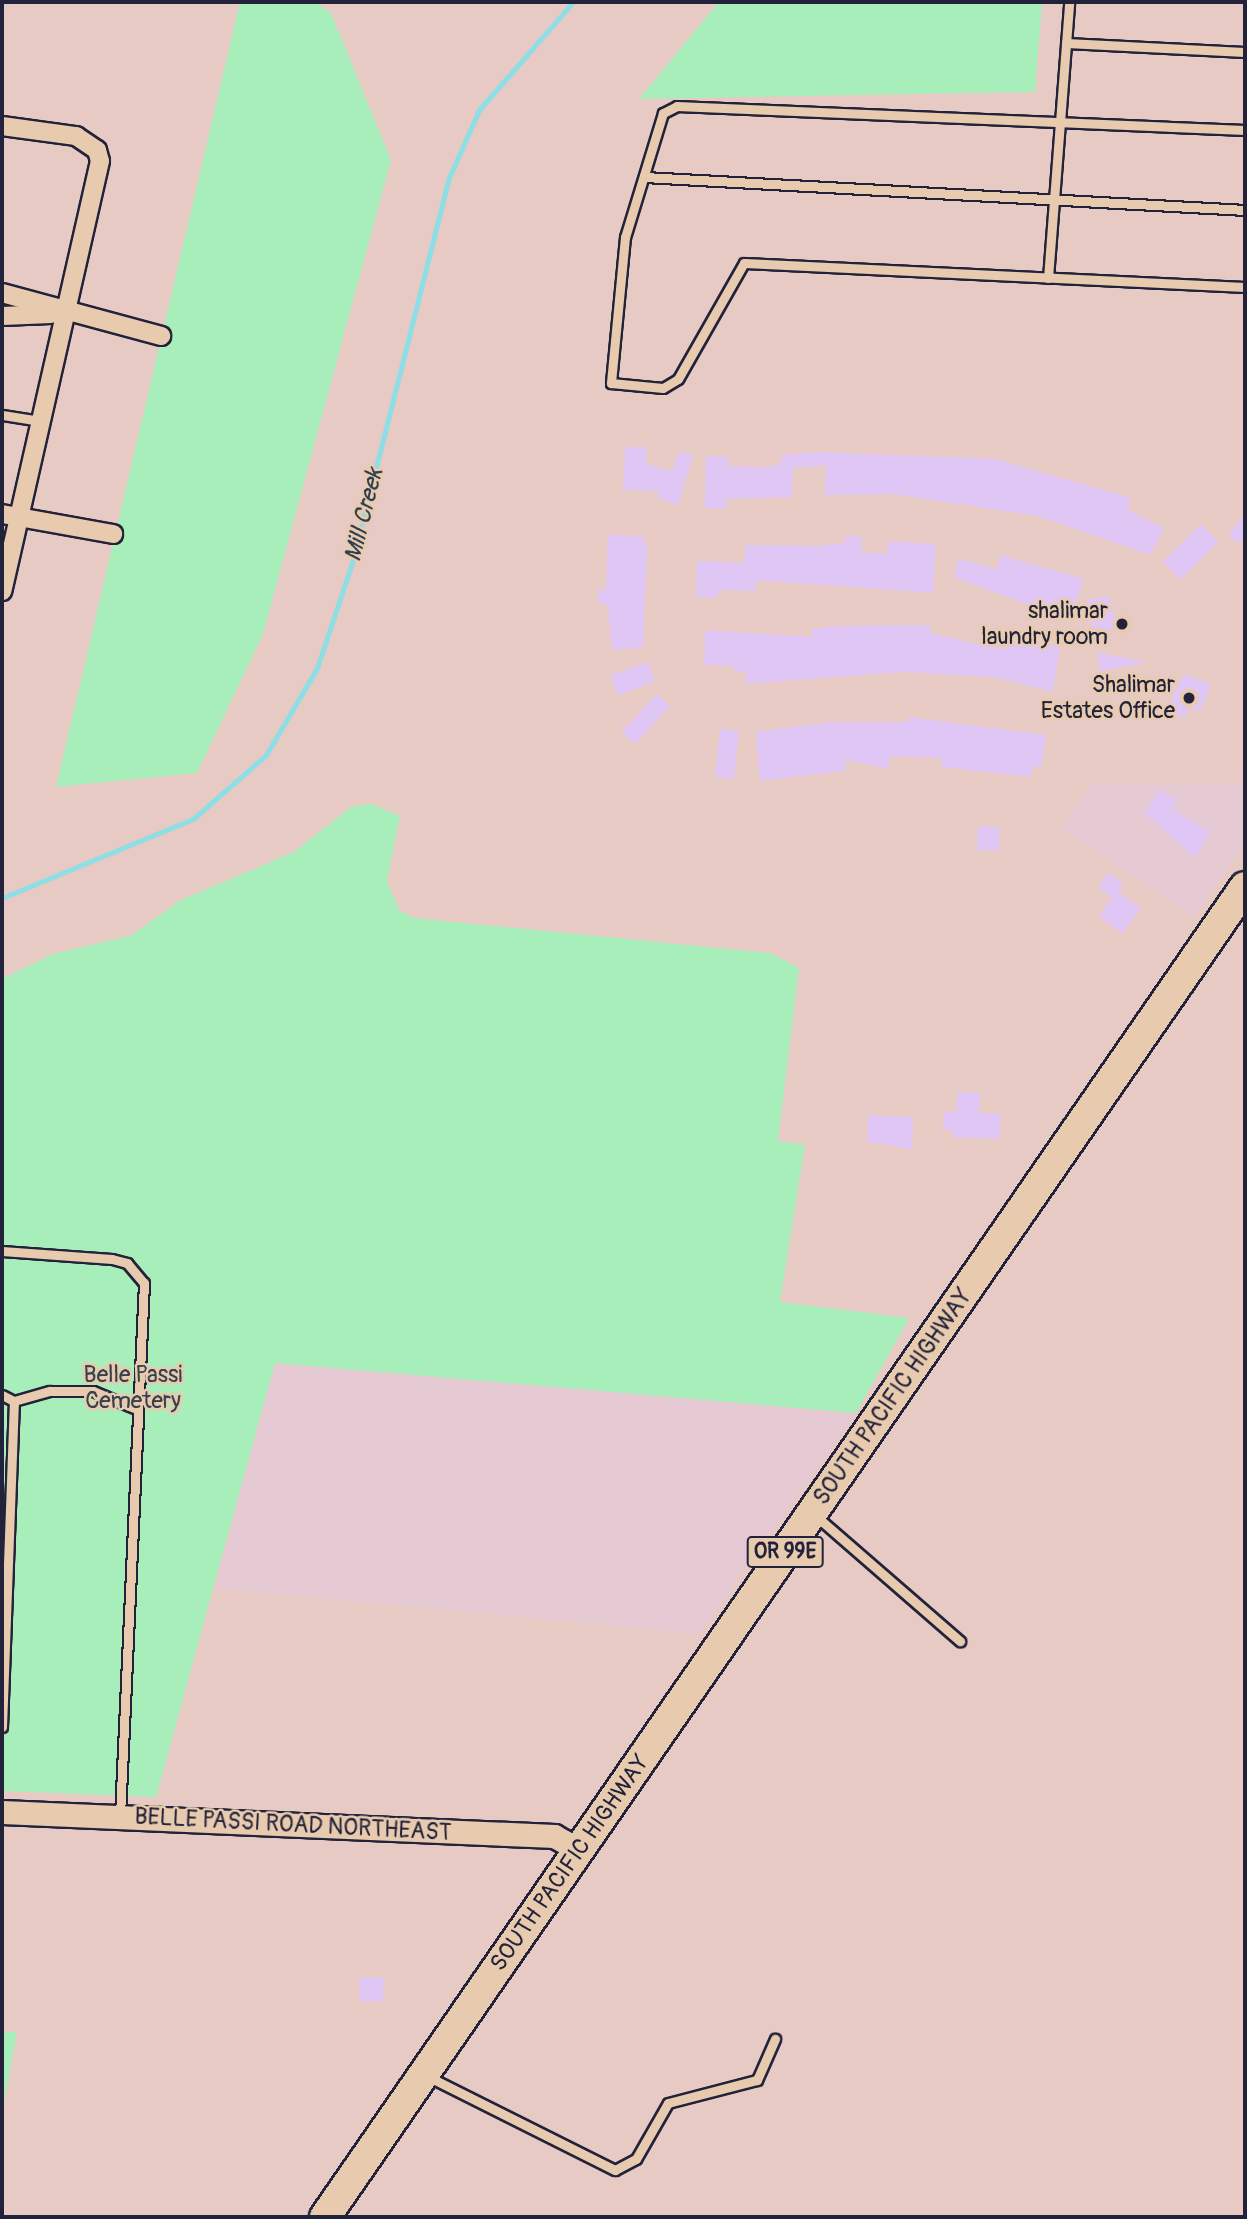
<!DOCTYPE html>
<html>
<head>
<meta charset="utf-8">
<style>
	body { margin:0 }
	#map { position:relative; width:1247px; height:2219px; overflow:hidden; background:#e6cac3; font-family:Pangolin,sans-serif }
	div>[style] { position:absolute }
	.built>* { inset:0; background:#e4c9d2 }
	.green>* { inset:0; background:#a7eebb }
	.stream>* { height:5px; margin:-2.5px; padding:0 2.5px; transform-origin:2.5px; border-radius:2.5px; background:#8ddee5 }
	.building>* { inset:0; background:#e0c6f5; transform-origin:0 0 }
	.roads { filter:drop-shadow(2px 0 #22223b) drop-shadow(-2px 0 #22223b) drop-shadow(0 2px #22223b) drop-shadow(0 -2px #22223b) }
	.service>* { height:9px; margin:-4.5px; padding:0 4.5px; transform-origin:4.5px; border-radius:4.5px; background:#e8cbae }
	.minor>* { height:18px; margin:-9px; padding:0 9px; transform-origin:9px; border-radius:9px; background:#e8cbae }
	.tertiary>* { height:23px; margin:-11.5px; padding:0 11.5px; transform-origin:11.5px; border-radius:11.5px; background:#e8cbae }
	.primary>* { height:30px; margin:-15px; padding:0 15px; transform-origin:15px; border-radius:15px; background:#e8cbae }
	.dots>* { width:19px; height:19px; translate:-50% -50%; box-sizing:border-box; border:4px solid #e8cbae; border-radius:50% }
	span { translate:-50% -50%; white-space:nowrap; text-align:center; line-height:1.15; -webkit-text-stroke:5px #e8cbae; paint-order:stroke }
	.shield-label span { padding:2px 5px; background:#e8cbae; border:2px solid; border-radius:5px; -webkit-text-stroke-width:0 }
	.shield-label { font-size:21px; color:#22223b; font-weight:700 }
	.poi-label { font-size:23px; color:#22223b }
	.right { translate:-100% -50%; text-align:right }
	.park-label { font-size:23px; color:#36414e }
	.street-label { font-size:23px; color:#22223b }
	.water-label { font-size:24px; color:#323e54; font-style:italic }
	.frame { position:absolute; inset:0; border:4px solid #22223b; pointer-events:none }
</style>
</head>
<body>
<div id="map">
	<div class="built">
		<i style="clip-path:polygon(1245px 783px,1245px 844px,1194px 917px,1062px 829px,1092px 784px)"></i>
		<i style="clip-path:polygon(275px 1363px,856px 1413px,699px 1634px,215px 1588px)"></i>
	</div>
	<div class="green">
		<i style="clip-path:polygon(240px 2px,316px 2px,331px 13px,391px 160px,263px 634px,197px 773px,56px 787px)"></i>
		<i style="clip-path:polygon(719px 2px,1042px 2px,1035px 92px,639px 99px)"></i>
		<i style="clip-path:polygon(372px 804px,400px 816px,387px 881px,399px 910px,414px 918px,770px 953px,799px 968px,778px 1141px,805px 1145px,780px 1302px,909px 1318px,856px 1413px,275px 1363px,156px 1797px,2px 1791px,2px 979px,53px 954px,130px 936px,181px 900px,294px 852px,351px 807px)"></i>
		<i style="clip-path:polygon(2px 2032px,17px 2032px,2px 2113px)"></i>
	</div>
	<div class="stream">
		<i style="left:2px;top:898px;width:207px;rotate:-22.5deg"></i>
		<i style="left:193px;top:819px;width:97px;rotate:-41.2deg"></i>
		<i style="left:266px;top:755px;width:101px;rotate:-59.6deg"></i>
		<i style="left:317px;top:668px;width:111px;rotate:-71.6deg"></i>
		<i style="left:352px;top:563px;width:395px;rotate:-75.9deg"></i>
		<i style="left:448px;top:180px;width:77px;rotate:-66.1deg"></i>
		<i style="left:479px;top:110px;width:143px;rotate:-49deg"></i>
	</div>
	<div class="building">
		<i style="clip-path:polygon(625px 447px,647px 447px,646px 464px,672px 471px,679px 451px,693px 455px,678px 505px,657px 498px,660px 491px,623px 490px)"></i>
		<i style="clip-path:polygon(818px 452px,995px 459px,1131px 498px,1128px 510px,1164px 528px,1150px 555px,1038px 516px,892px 494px,825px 495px,826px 465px,793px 468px,792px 497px,727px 499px,726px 509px,705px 508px,706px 456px,728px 457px,728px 466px,766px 467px,781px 464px,781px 455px)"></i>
		<i style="clip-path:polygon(1245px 514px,1245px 535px,1238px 543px,1228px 534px)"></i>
		<i style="left:1201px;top:524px;width:25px;height:54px;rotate:45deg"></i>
		<i style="clip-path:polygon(608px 535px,642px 536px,647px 546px,643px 648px,612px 650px,608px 605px,598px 604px,598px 590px,606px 590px)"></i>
		<i style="clip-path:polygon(845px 536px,862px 537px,861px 552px,887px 554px,888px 541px,936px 544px,933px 593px,756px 580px,756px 591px,718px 590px,718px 598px,696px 597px,697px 561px,744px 563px,745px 545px,819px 546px,845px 543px)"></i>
		<i style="clip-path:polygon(1000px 555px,1084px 579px,1070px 621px,954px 577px,959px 559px,997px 569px)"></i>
		<i style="clip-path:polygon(1109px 596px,1113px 616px,1128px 614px,1131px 632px,1092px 627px,1087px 600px)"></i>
		<i style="clip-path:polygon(930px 625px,930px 633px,981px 645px,1007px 649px,1008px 639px,1060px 647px,1053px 692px,994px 677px,903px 672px,746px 684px,746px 672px,734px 671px,734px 666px,704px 665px,705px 630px,812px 637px,812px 629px,839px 626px)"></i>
		<i style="clip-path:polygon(1097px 653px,1143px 661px,1143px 663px,1100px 671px)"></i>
		<i style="left:648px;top:662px;width:21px;height:40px;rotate:71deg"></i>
		<i style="clip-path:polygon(1184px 674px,1211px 684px,1201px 711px,1189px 707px,1185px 718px,1165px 711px)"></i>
		<i style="left:657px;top:694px;width:18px;height:52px;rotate:43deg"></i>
		<i style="clip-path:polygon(909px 717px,1046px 735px,1041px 768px,1033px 766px,1031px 777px,941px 767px,941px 758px,889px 756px,889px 769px,846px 760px,845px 771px,760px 781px,756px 732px,831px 722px,909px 722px)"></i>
		<i style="left:720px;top:729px;width:19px;height:48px;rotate:6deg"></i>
		<i style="clip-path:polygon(1160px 789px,1177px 800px,1171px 808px,1210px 832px,1195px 857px,1144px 813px)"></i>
		<i style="left:978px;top:826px;width:22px;height:24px;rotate:3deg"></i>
		<i style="clip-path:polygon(1108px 873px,1124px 884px,1118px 892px,1141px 908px,1123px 933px,1099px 917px,1112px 897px,1098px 887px)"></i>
		<i style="clip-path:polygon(958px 1092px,980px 1093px,979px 1113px,1001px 1114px,1000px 1139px,952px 1137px,952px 1130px,943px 1129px,944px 1112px,956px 1112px)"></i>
		<i style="clip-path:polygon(868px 1115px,913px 1117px,912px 1149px,867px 1142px)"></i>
		<i style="left:360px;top:1977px;width:24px;height:24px;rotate:2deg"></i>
	</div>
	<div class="roads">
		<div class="service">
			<i style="left:1066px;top:43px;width:179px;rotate:2.9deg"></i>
			<i style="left:1245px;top:130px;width:569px;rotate:-177.58deg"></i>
			<i style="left:677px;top:106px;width:16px;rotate:153deg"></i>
			<i style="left:663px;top:113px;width:130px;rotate:107deg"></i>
			<i style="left:625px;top:237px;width:147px;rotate:95.5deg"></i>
			<i style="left:611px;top:383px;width:52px;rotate:5.5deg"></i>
			<i style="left:663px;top:388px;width:17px;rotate:-31deg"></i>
			<i style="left:678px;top:379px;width:133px;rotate:-60.4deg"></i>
			<i style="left:744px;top:263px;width:502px;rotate:2.74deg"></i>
			<i style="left:644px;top:177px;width:602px;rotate:3.14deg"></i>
			<i style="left:1048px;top:278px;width:277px;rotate:-85.6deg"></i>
			<i style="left:2px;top:415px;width:39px;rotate:9deg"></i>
			<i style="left:2px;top:1251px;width:110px;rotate:4.2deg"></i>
			<i style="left:112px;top:1259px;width:16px;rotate:15deg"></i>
			<i style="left:127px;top:1263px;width:26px;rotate:50deg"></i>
			<i style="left:144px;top:1283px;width:533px;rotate:92.58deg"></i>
			<i style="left:2px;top:1395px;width:13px;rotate:27deg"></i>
			<i style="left:14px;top:1401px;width:37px;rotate:-16deg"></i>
			<i style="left:50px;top:1391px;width:43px"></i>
			<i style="left:93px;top:1391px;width:44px;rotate:22.5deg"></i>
			<i style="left:816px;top:1516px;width:191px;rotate:41deg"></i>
			<i style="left:2px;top:1727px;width:326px;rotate:-87.9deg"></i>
			<i style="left:429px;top:2077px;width:208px;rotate:26.6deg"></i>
			<i style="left:615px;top:2170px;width:24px;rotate:-28deg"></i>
			<i style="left:636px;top:2159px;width:64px;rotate:-60.3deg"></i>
			<i style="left:668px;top:2103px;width:92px;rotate:-14.5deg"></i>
			<i style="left:757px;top:2080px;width:45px;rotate:-66.3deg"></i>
		</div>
		<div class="minor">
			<i style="left:2px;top:126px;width:75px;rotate:7.7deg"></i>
			<i style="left:76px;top:136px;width:25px;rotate:34deg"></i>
			<i style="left:97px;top:150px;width:11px;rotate:75deg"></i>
			<i style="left:100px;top:161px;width:441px;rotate:102.8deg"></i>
			<i style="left:2px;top:293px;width:165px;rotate:15.1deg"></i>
			<i style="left:2px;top:316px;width:49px;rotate:-2.3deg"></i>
			<i style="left:2px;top:514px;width:113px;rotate:10.2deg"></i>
		</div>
		<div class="tertiary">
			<i style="left:2px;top:1812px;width:553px;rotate:2.49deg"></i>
			<i style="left:554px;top:1836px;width:29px;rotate:29deg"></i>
		</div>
		<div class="primary">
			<i style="left:325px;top:2217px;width:1617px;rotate:-55.33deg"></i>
		</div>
	</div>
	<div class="dots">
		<i style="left:1122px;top:624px;background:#22223b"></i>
		<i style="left:1189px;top:698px;background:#22223b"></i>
	</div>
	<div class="shield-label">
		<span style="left:785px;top:1552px">OR 99E</span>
	</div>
	<div class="poi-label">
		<span class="right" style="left:1108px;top:624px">shalimar<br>laundry room</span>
		<span class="right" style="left:1175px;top:698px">Shalimar<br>Estates Office</span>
	</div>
	<div class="park-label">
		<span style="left:133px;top:1388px">Belle Passi<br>Cemetery</span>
	</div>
	<div class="street-label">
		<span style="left:893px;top:1397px;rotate:-55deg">SOUTH PACIFIC HIGHWAY</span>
		<span style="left:293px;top:1825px;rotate:3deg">BELLE PASSI ROAD NORTHEAST</span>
		<span style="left:570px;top:1863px;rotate:-55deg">SOUTH PACIFIC HIGHWAY</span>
	</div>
	<div class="water-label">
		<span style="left:364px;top:515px;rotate:-76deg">Mill Creek</span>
	</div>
	<div class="frame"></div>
</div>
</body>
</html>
